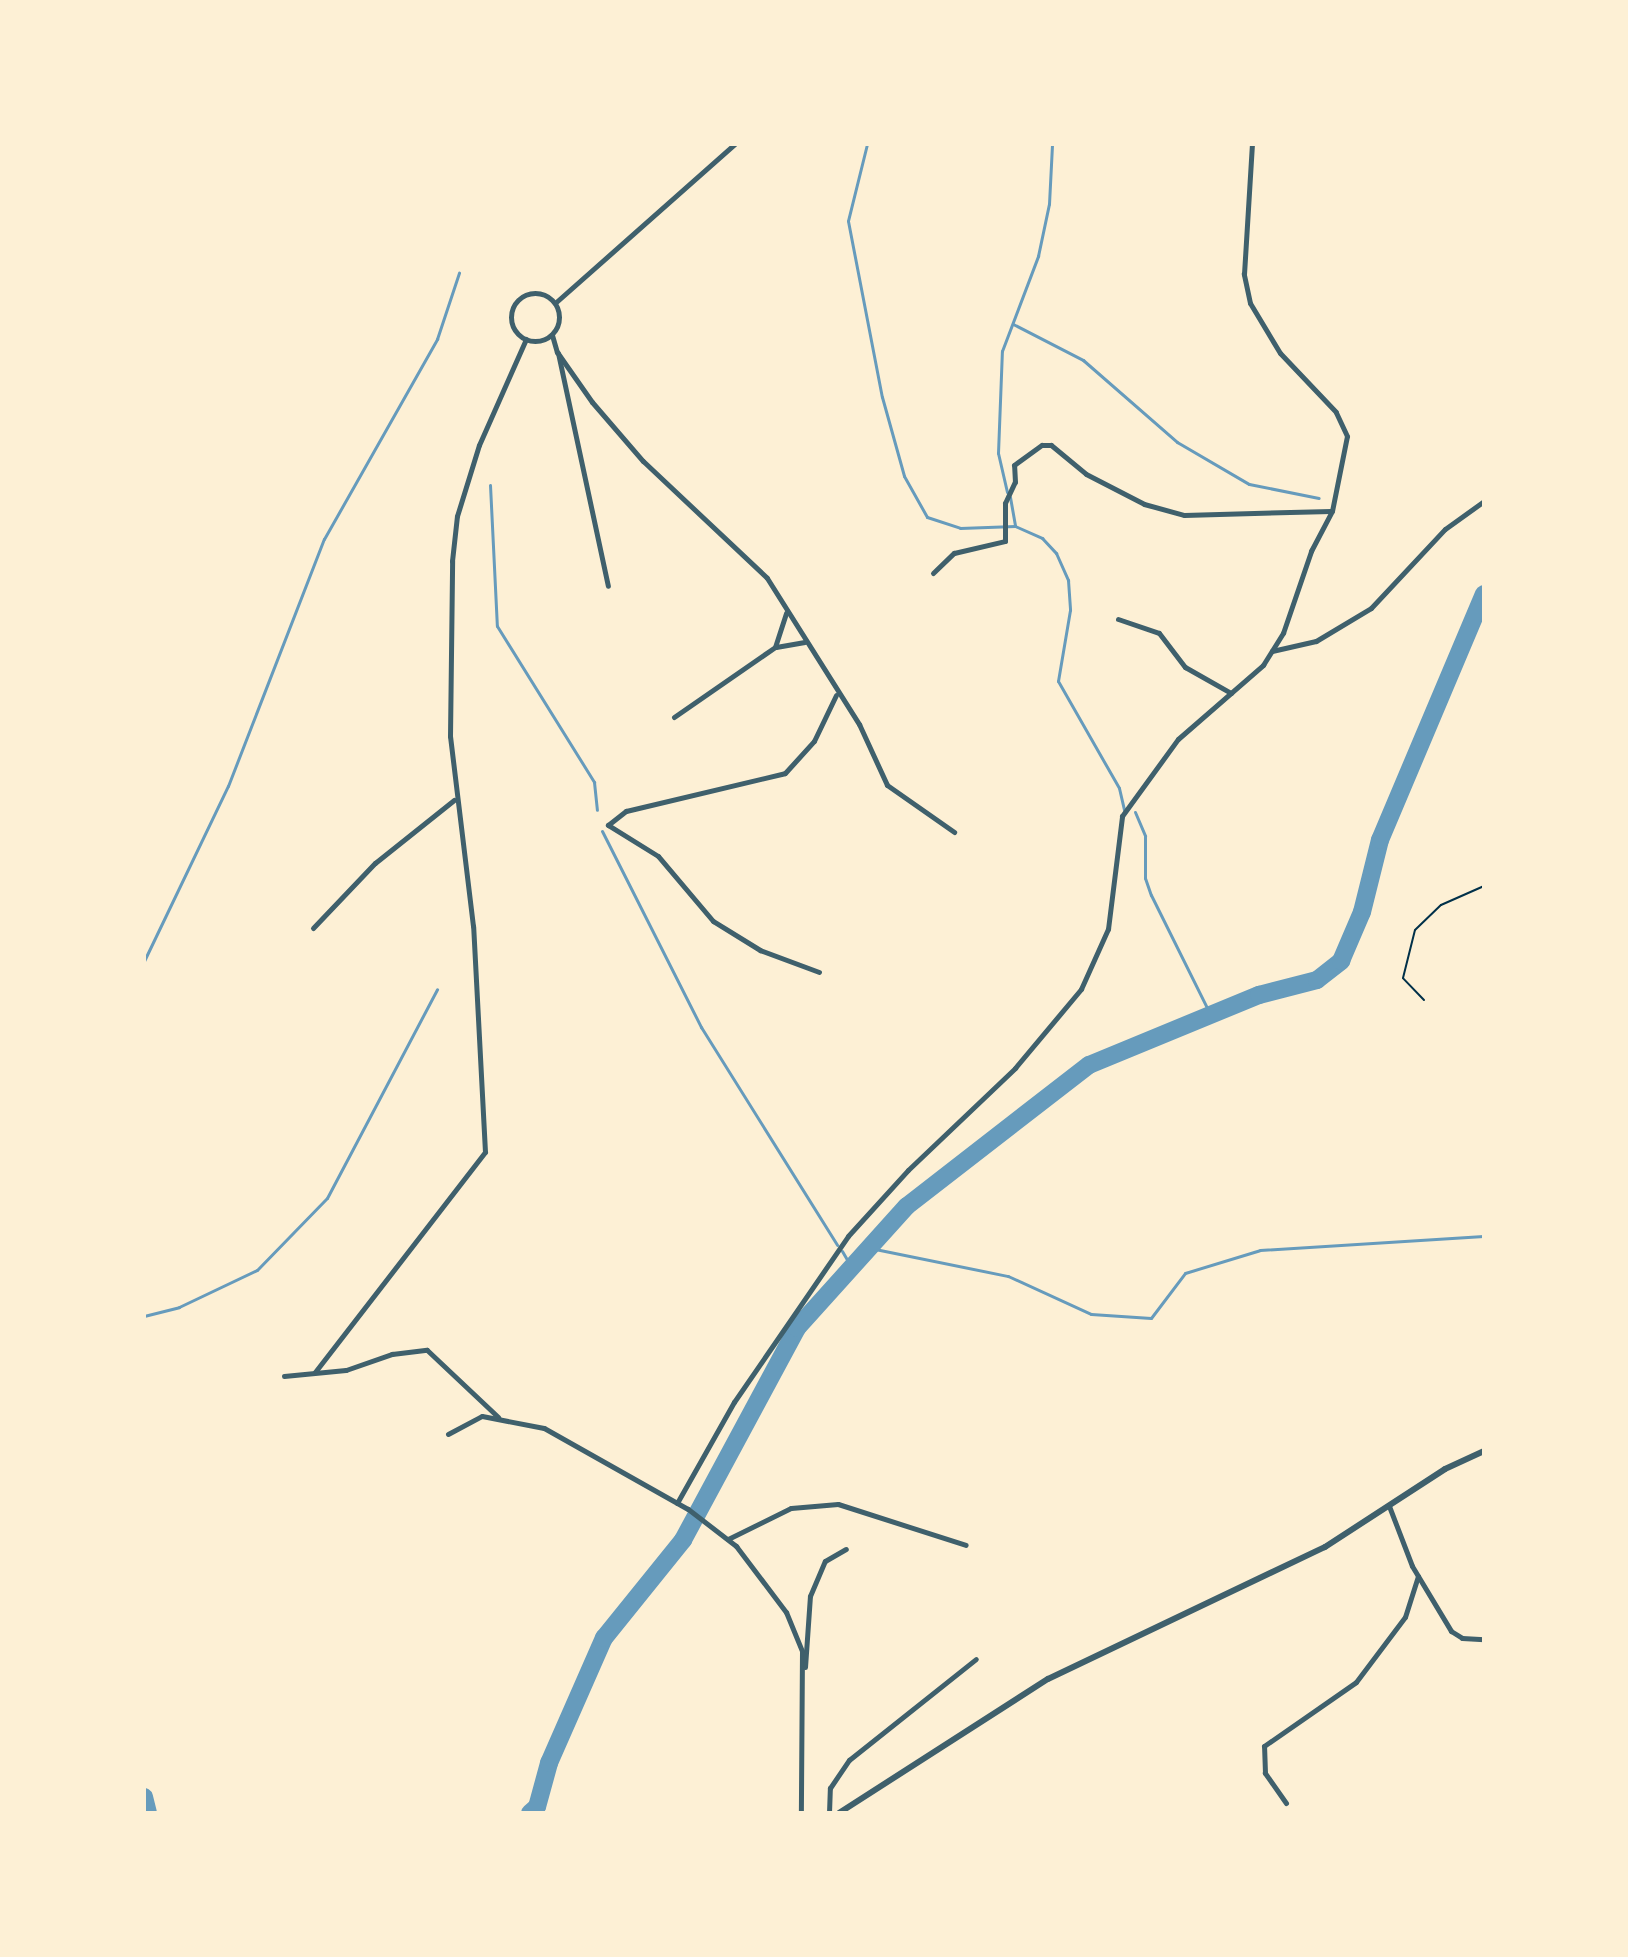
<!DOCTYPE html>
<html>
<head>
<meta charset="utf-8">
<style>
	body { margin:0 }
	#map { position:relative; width:1628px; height:1957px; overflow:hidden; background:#fdf0d5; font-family:"Public Sans",sans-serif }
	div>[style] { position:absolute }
	.stream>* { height:3px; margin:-1.5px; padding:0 1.5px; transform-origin:1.5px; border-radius:1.5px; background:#669bbc }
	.river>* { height:18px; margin:-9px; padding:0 9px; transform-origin:9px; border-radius:9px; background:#669bbc }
	.path>* { height:2px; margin:-1px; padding:0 1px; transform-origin:1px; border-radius:1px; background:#003049 }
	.minor>* { height:5px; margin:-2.5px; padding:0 2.5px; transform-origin:2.5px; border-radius:2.5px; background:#3f606c }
	.minor>.ring { margin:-2.5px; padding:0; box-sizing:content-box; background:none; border:5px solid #3f606c; border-radius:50% }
	.tertiary>* { height:6px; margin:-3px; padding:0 3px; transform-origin:3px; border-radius:3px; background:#3f606c }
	span { translate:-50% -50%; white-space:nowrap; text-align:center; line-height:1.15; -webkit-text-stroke:8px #fdf0d5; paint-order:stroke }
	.frame { position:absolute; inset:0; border:146px solid #fdf0d5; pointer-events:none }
</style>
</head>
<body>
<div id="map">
	<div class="stream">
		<i style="left:867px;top:144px;width:79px;rotate:103.9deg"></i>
		<i style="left:848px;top:221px;width:179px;rotate:79.1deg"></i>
		<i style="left:882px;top:397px;width:82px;rotate:74.4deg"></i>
		<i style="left:904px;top:476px;width:47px;rotate:60.7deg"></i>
		<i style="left:927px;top:517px;width:35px;rotate:18deg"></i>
		<i style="left:960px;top:528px;width:55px;rotate:-2.1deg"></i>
		<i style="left:1013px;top:324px;width:79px;rotate:27.2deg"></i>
		<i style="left:1083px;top:360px;width:125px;rotate:41.1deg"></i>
		<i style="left:1177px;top:442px;width:83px;rotate:30.3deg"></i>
		<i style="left:1249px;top:484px;width:71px;rotate:11.3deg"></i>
		<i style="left:490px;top:485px;width:141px;rotate:87.2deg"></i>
		<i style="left:497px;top:626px;width:184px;rotate:58.1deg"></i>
		<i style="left:594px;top:782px;width:28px;rotate:84deg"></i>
		<i style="left:1007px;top:492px;width:40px;rotate:-103deg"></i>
		<i style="left:998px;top:453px;width:102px;rotate:-87.8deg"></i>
		<i style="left:1002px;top:351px;width:102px;rotate:-69.2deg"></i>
		<i style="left:1038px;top:256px;width:53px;rotate:-78.1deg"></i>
		<i style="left:1049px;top:204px;width:60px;rotate:-87.1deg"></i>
		<i style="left:1010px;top:497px;width:29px;rotate:80deg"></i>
		<i style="left:1015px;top:526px;width:30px;rotate:24deg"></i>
		<i style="left:1042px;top:538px;width:21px;rotate:47deg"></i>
		<i style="left:1056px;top:553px;width:30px;rotate:66deg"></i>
		<i style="left:1068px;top:580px;width:30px;rotate:86deg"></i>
		<i style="left:1070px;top:610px;width:72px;rotate:99.6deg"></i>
		<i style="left:1058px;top:681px;width:123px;rotate:60.3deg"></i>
		<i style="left:1119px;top:788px;width:23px;rotate:77deg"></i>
		<i style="left:1135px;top:812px;width:26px;rotate:67deg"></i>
		<i style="left:1145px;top:836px;width:42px;rotate:90deg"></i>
		<i style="left:1145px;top:878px;width:18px;rotate:71deg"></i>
		<i style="left:1151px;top:895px;width:133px;rotate:63.6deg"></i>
		<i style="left:602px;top:831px;width:220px;rotate:63.2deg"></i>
		<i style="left:701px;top:1027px;width:257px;rotate:58deg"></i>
		<i style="left:144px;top:961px;width:194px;rotate:-64.4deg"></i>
		<i style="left:228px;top:786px;width:265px;rotate:-68.8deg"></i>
		<i style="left:324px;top:539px;width:230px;rotate:-60.5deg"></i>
		<i style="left:437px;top:339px;width:70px;rotate:-71.6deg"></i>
		<i style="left:870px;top:1248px;width:141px;rotate:11.5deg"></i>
		<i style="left:1008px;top:1276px;width:91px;rotate:24.6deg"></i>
		<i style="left:1091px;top:1314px;width:60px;rotate:3.8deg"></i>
		<i style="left:1151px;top:1318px;width:56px;rotate:-52.9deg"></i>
		<i style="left:1185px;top:1273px;width:78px;rotate:-17deg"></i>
		<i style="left:1260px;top:1250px;width:224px;rotate:-3.6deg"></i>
		<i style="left:842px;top:1251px;width:20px;rotate:60deg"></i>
		<i style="left:144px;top:1316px;width:36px;rotate:-14deg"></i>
		<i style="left:179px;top:1307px;width:86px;rotate:-25.4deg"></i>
		<i style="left:257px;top:1270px;width:100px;rotate:-45.8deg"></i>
		<i style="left:327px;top:1198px;width:236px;rotate:-62.2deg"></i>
	</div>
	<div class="river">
		<i style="left:144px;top:1797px;width:16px;rotate:76deg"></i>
		<i style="left:530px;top:1813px;width:9px;rotate:-41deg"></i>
		<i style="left:537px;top:1807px;width:46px;rotate:-74.7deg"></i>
		<i style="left:549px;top:1763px;width:137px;rotate:-66.3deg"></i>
		<i style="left:604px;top:1638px;width:126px;rotate:-51.1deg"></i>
		<i style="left:683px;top:1540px;width:241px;rotate:-61.7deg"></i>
		<i style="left:797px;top:1328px;width:164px;rotate:-48deg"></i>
		<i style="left:907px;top:1206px;width:230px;rotate:-37.8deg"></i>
		<i style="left:1089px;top:1065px;width:184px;rotate:-22.4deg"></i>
		<i style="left:1259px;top:995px;width:60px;rotate:-14.5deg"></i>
		<i style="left:1317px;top:980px;width:31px;rotate:-38deg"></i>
		<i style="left:1341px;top:961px;width:53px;rotate:-66.8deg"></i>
		<i style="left:1362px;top:912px;width:74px;rotate:-76deg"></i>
		<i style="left:1380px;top:840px;width:267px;rotate:-67.1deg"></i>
	</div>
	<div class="path">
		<i style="left:1424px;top:1000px;width:30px;rotate:-134deg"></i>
		<i style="left:1403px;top:978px;width:49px;rotate:-76deg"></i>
		<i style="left:1415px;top:930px;width:36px;rotate:-44deg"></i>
		<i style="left:1441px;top:905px;width:47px;rotate:-23.8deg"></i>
	</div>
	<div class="minor">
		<i class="ring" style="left:511px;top:293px;width:43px;height:43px"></i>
		<i style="left:555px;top:303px;width:240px;rotate:-41.5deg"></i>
		<i style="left:552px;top:335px;width:18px;rotate:74deg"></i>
		<i style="left:557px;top:352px;width:61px;rotate:55deg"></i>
		<i style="left:592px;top:402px;width:78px;rotate:49.2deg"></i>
		<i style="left:643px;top:461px;width:170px;rotate:43.3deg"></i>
		<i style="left:767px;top:578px;width:173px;rotate:57.8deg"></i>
		<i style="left:859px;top:724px;width:67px;rotate:65.3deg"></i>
		<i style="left:887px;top:785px;width:82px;rotate:35deg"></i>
		<i style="left:558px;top:353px;width:238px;rotate:77.9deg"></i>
		<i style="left:933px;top:573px;width:29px;rotate:-44deg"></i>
		<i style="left:954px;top:553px;width:52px;rotate:-13.2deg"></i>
		<i style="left:1005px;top:541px;width:38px;rotate:-90deg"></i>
		<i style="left:1005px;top:503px;width:23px;rotate:-65deg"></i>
		<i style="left:1015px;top:482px;width:17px;rotate:-93deg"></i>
		<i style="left:1014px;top:465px;width:34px;rotate:-36deg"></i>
		<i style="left:1042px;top:445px;width:9px"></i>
		<i style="left:1051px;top:445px;width:45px;rotate:39.6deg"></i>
		<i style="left:1086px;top:474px;width:65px;rotate:27.3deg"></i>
		<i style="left:1144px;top:504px;width:41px;rotate:15.4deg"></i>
		<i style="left:1184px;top:515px;width:147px;rotate:-1.6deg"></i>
		<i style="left:1118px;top:619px;width:43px;rotate:18.9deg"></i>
		<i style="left:1159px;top:633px;width:43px;rotate:52.6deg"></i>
		<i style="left:1185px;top:667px;width:53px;rotate:29.5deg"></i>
		<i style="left:776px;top:647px;width:29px;rotate:-10deg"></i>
		<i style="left:1272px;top:651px;width:45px;rotate:-12.8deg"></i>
		<i style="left:1316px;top:641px;width:64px;rotate:-31deg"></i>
		<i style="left:1371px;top:608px;width:108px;rotate:-46.9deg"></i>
		<i style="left:1445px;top:529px;width:48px;rotate:-35.7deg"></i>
		<i style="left:674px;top:717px;width:123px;rotate:-34.7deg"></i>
		<i style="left:775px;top:647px;width:36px;rotate:-72deg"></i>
		<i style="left:313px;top:928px;width:90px;rotate:-46.4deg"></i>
		<i style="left:375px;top:863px;width:101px;rotate:-38.6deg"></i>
		<i style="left:819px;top:972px;width:63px;rotate:-159.6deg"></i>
		<i style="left:760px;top:950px;width:55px;rotate:-148.3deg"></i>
		<i style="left:713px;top:921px;width:85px;rotate:-130.2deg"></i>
		<i style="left:658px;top:856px;width:59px;rotate:-148.2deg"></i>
		<i style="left:608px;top:825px;width:23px;rotate:-38deg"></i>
		<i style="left:626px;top:811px;width:163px;rotate:-13.4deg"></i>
		<i style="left:785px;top:773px;width:43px;rotate:-47.8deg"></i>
		<i style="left:814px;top:741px;width:51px;rotate:-64.4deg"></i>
		<i style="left:315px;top:1372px;width:278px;rotate:-52.3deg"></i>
		<i style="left:485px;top:1152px;width:226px;rotate:-93deg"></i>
		<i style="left:473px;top:926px;width:191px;rotate:-96.9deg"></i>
		<i style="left:450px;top:736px;width:175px;rotate:-89.3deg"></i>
		<i style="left:452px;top:561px;width:45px;rotate:-83.7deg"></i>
		<i style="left:457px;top:516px;width:74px;rotate:-72.8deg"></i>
		<i style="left:479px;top:445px;width:116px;rotate:-66.1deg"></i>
		<i style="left:284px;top:1376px;width:62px;rotate:-5.5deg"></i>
		<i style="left:346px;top:1370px;width:49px;rotate:-19.2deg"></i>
		<i style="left:392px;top:1354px;width:35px;rotate:-7deg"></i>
		<i style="left:427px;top:1350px;width:98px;rotate:43.3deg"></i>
		<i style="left:448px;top:1434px;width:38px;rotate:-28deg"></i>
		<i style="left:482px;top:1416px;width:63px;rotate:11deg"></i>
		<i style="left:544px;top:1428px;width:165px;rotate:29.4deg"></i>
		<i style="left:688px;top:1509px;width:61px;rotate:37.6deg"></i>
		<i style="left:736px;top:1546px;width:83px;rotate:52.9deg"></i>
		<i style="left:786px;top:1612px;width:42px;rotate:67.7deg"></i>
		<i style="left:802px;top:1651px;width:162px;rotate:90.4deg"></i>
		<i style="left:677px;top:1503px;width:116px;rotate:-60.6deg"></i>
		<i style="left:734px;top:1402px;width:201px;rotate:-55.5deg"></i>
		<i style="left:848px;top:1236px;width:89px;rotate:-47.7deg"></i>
		<i style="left:908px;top:1170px;width:148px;rotate:-43.6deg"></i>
		<i style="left:1015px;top:1068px;width:103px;rotate:-50.1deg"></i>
		<i style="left:1081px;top:989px;width:66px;rotate:-65.8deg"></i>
		<i style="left:1108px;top:929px;width:114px;rotate:-82.9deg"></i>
		<i style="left:1122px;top:816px;width:95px;rotate:-54deg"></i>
		<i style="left:1178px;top:739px;width:113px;rotate:-41deg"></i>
		<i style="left:1263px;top:665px;width:38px;rotate:-58deg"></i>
		<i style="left:1283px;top:633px;width:87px;rotate:-71.1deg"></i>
		<i style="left:1311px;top:551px;width:45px;rotate:-62.3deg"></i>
		<i style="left:1332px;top:511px;width:76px;rotate:-78.7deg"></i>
		<i style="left:1347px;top:436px;width:26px;rotate:-115deg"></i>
		<i style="left:1336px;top:412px;width:81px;rotate:-133.5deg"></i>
		<i style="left:1280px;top:353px;width:58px;rotate:-121deg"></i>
		<i style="left:1250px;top:303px;width:30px;rotate:-102deg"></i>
		<i style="left:1244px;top:274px;width:130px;rotate:-86.5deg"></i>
		<i style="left:1389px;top:1506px;width:64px;rotate:69deg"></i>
		<i style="left:1412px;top:1566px;width:76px;rotate:59deg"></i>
		<i style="left:1451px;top:1631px;width:13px;rotate:32deg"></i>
		<i style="left:1462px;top:1638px;width:22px;rotate:3deg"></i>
		<i style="left:728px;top:1539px;width:70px;rotate:-26.2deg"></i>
		<i style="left:791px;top:1508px;width:47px;rotate:-4.9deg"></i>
		<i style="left:838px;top:1504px;width:134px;rotate:17.8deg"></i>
		<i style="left:805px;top:1667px;width:71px;rotate:-86deg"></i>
		<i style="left:810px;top:1596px;width:38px;rotate:-67deg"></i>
		<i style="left:825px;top:1561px;width:24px;rotate:-30deg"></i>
		<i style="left:1286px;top:1803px;width:37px;rotate:-125deg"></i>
		<i style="left:1265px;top:1773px;width:27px;rotate:-92deg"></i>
		<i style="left:1264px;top:1746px;width:112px;rotate:-34.8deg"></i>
		<i style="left:1356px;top:1682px;width:81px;rotate:-53deg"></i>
		<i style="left:1405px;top:1617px;width:43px;rotate:-72.4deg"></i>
		<i style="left:829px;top:1813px;width:25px;rotate:-88deg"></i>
		<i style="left:830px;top:1788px;width:34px;rotate:-56deg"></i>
		<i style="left:849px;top:1760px;width:162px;rotate:-38.5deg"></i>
	</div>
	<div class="tertiary">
		<i style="left:839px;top:1813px;width:248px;rotate:-32.7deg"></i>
		<i style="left:1048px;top:1679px;width:307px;rotate:-25.5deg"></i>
		<i style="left:1325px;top:1547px;width:143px;rotate:-33deg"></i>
		<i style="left:1445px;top:1469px;width:43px;rotate:-24.8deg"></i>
	</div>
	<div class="frame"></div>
</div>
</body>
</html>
